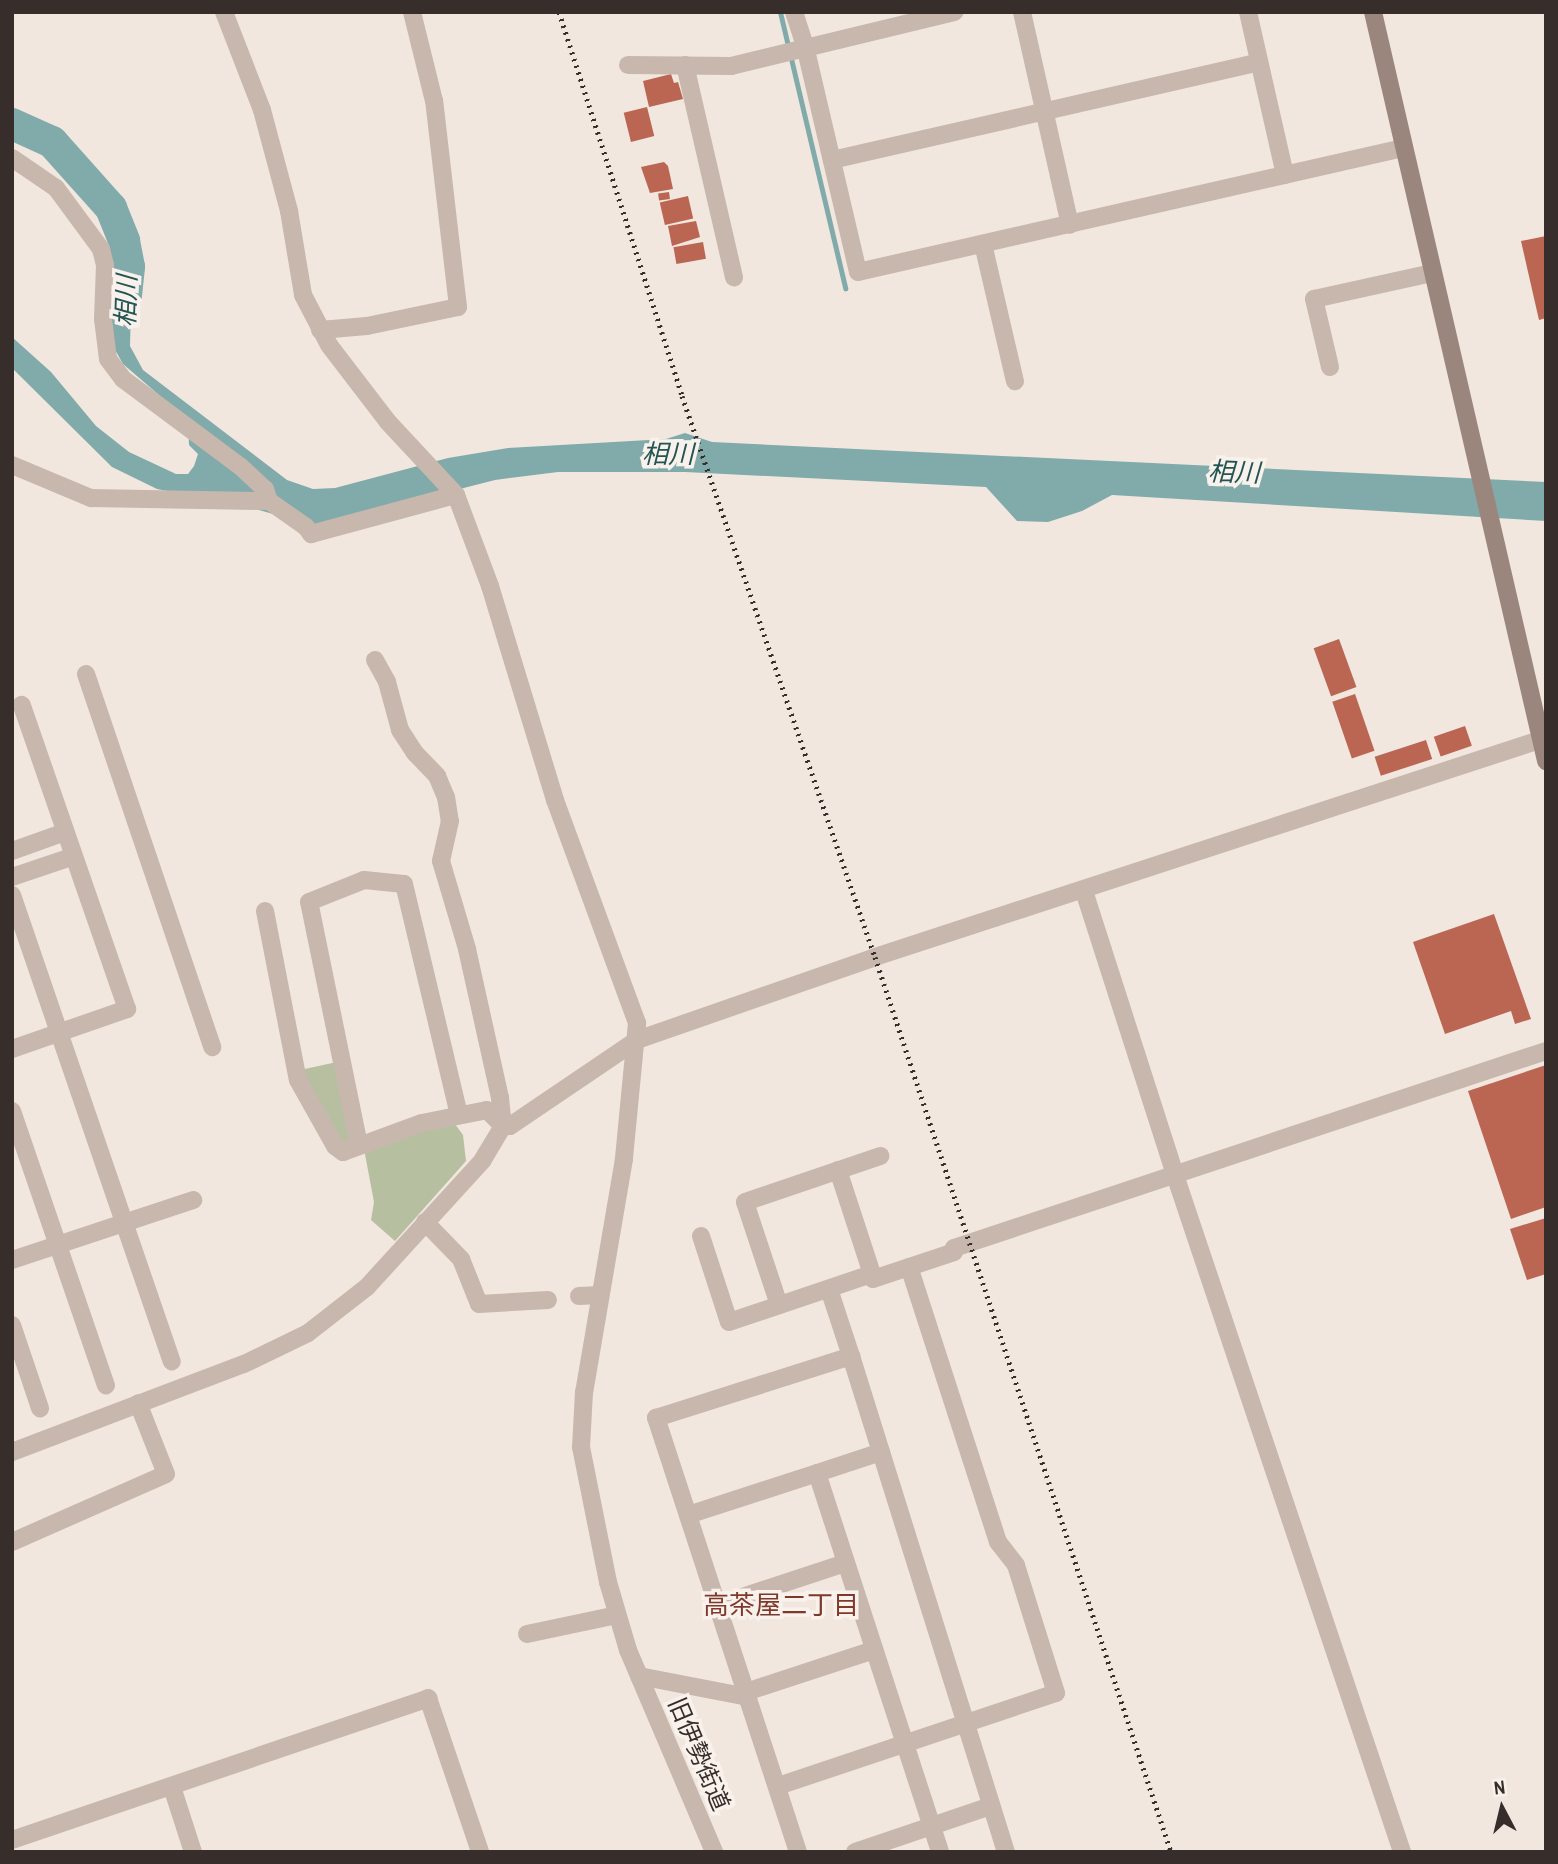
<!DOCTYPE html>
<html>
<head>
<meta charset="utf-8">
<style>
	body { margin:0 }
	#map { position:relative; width:1558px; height:1864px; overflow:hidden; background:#f1e7df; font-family:"Archivo Narrow","Noto Sans JP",sans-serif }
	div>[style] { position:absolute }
	.green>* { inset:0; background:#b7bfa1 }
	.water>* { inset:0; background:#81abaa }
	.stream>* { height:5px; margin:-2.5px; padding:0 2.5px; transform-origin:2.5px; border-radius:2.5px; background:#81abaa }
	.river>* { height:32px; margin:-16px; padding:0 16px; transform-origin:16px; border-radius:16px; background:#81abaa }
	.building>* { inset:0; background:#bb6553; transform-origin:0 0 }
	.street>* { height:18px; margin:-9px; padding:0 9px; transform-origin:9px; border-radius:9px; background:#c8b7ac }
	.secondary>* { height:18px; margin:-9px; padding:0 9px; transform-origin:9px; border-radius:9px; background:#9b867e }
	.rail>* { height:5px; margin-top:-2.5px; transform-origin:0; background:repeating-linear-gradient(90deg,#372d2a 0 2px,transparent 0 7px) }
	span { translate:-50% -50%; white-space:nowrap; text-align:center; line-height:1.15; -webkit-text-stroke:7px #f9f2ec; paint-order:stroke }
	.street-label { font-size:24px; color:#372d2a }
	.water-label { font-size:26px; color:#245554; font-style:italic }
	.neighbourhood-label { font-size:26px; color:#7e392b }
	.frame { position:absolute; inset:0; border:14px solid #372d2a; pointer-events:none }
	.north { position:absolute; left:1467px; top:1773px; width:70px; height:70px; -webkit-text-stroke:5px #f9f2ec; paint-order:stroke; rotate:353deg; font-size:19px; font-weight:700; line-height:28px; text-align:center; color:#372d2a }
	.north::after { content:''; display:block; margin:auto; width:24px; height:32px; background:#372d2a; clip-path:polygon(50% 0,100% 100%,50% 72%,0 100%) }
</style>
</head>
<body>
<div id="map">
	<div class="green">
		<i style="clip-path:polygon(337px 1062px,353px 1139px,339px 1145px,300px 1070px)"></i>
		<i style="clip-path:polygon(452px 1120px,463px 1135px,466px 1161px,395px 1241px,371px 1220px,374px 1202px,364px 1149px)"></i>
	</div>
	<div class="water">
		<i style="clip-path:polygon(100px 186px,132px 266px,130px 346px,143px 370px,287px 480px,313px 489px,335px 488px,448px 458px,508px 448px,666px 439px,685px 433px,712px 442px,1546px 482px,1546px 521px,1112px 495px,1082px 511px,1048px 522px,1017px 521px,986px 487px,685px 472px,558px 472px,495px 480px,315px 526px,259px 510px,157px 489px,112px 467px,12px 368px,12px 337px,51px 372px,96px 426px,129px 452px,176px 474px,188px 474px,194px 466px,198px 454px,189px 445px,188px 420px,123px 364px,114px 348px,111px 309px,117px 252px)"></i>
	</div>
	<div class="stream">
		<i style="left:780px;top:12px;width:284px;rotate:76.7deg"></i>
	</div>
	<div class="river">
		<i style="left:12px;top:124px;width:44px;rotate:24.2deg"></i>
		<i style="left:52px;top:142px;width:89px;rotate:48.2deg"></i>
		<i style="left:111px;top:208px;width:35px;rotate:68deg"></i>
		<i style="left:124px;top:241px;width:26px;rotate:79deg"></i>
		<i style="left:129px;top:267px;width:28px;rotate:96deg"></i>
	</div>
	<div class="building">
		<i style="clip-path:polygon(671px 74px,674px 83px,678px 82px,683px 99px,649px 107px,643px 81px)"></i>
		<i style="left:647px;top:107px;width:30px;height:24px;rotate:76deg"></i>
		<i style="clip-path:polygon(664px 162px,668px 166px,673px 189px,650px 193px,641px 167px)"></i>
		<i style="left:669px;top:192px;width:7px;height:11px;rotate:82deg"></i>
		<i style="left:688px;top:196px;width:23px;height:29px;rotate:77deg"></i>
		<i style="clip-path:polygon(696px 221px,700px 237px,672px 246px,668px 226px)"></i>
		<i style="clip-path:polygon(1546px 236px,1546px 318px,1539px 320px,1521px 241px)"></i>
		<i style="left:703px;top:242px;width:17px;height:30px;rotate:80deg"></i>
		<i style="left:1339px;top:639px;width:51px;height:27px;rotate:70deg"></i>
		<i style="left:1355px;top:694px;width:60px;height:24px;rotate:71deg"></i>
		<i style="left:1465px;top:726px;width:21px;height:33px;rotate:71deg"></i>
		<i style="left:1426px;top:740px;width:20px;height:54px;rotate:72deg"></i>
		<i style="clip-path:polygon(1494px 914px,1531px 1019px,1515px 1024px,1511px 1011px,1445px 1034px,1413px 942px)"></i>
		<i style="clip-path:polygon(1546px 1065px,1546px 1207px,1511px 1219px,1468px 1091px)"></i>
		<i style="clip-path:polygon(1546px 1218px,1546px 1274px,1527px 1280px,1510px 1229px)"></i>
	</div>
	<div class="street">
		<i style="left:224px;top:12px;width:105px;rotate:68.8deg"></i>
		<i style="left:262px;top:110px;width:105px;rotate:75deg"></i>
		<i style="left:289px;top:211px;width:85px;rotate:80.5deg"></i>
		<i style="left:303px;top:295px;width:56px;rotate:62.5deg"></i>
		<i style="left:329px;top:345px;width:97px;rotate:52.5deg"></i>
		<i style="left:388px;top:422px;width:100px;rotate:47deg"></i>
		<i style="left:456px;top:495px;width:97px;rotate:69.5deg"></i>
		<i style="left:490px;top:586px;width:224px;rotate:73.1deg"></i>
		<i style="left:555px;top:800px;width:238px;rotate:69.8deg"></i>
		<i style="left:637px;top:1023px;width:137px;rotate:95.5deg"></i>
		<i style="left:624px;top:1159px;width:236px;rotate:99.7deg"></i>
		<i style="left:584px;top:1392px;width:55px;rotate:93.1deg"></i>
		<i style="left:581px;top:1447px;width:138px;rotate:78.7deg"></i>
		<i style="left:608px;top:1582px;width:71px;rotate:73.6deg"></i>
		<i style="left:628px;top:1650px;width:220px;rotate:66.9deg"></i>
		<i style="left:794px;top:12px;width:36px;rotate:72deg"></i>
		<i style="left:805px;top:46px;width:232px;rotate:76.8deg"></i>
		<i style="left:858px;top:272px;width:559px;rotate:-12.82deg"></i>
		<i style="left:1022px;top:12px;width:218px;rotate:77.3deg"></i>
		<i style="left:1248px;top:12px;width:167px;rotate:77.2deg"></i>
		<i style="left:628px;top:65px;width:103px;rotate:0.6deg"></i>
		<i style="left:731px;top:66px;width:230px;rotate:-13.6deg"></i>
		<i style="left:685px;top:65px;width:218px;rotate:77deg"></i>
		<i style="left:12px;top:158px;width:53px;rotate:34.3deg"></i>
		<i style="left:56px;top:188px;width:76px;rotate:53.6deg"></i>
		<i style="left:101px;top:249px;width:16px;rotate:76deg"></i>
		<i style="left:105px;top:265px;width:54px;rotate:92.1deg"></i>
		<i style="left:103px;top:319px;width:40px;rotate:82.9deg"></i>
		<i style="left:108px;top:359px;width:25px;rotate:53deg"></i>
		<i style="left:123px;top:379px;width:147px;rotate:36.7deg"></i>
		<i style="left:241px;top:467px;width:33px;rotate:43deg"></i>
		<i style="left:265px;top:489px;width:13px;rotate:72deg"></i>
		<i style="left:832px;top:160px;width:438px;rotate:-12.9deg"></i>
		<i style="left:983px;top:244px;width:141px;rotate:76.9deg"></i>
		<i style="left:320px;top:330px;width:47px;rotate:-4.9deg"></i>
		<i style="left:367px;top:326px;width:93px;rotate:-11.8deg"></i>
		<i style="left:458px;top:307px;width:207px;rotate:-96.6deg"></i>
		<i style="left:434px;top:101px;width:92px;rotate:-103.9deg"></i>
		<i style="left:1330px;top:367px;width:70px;rotate:-103.2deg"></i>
		<i style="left:1314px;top:299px;width:121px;rotate:-12.4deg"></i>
		<i style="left:12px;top:465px;width:86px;rotate:22.7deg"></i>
		<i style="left:91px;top:498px;width:178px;rotate:1deg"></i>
		<i style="left:269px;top:501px;width:45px;rotate:35.1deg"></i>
		<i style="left:306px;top:527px;width:9px;rotate:54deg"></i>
		<i style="left:311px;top:534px;width:150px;rotate:-15.1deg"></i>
		<i style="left:375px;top:660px;width:25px;rotate:61deg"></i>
		<i style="left:387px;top:682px;width:50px;rotate:74.8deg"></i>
		<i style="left:400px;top:730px;width:27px;rotate:57deg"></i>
		<i style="left:415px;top:753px;width:32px;rotate:46deg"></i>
		<i style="left:437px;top:776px;width:23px;rotate:67deg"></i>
		<i style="left:446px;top:797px;width:24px;rotate:81deg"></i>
		<i style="left:450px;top:821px;width:41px;rotate:102.7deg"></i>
		<i style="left:441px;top:861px;width:92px;rotate:73.5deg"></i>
		<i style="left:467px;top:949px;width:153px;rotate:77.5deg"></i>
		<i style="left:500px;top:1098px;width:28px;rotate:84deg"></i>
		<i style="left:86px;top:674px;width:394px;rotate:71.3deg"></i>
		<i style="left:12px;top:851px;width:56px;rotate:-19.7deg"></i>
		<i style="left:12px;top:877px;width:65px;rotate:-18.7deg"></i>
		<i style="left:1084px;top:891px;width:298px;rotate:72.2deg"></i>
		<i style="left:1175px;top:1175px;width:714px;rotate:71.46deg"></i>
		<i style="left:12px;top:895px;width:493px;rotate:71.1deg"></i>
		<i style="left:265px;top:911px;width:172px;rotate:79deg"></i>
		<i style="left:298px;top:1080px;width:76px;rotate:60.7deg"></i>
		<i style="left:335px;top:1146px;width:10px;rotate:37deg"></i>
		<i style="left:343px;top:1152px;width:84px;rotate:-20.2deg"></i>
		<i style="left:422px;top:1123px;width:66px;rotate:-11.3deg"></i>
		<i style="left:487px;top:1110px;width:23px;rotate:45deg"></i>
		<i style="left:12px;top:1049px;width:122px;rotate:-19.2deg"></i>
		<i style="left:127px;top:1009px;width:322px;rotate:-109.1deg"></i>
		<i style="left:12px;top:1111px;width:290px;rotate:71.1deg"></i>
		<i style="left:359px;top:1145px;width:248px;rotate:-101.6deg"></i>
		<i style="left:309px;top:902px;width:59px;rotate:-21.8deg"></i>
		<i style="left:364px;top:880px;width:40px;rotate:5.7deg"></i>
		<i style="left:404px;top:884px;width:236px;rotate:76.6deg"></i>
		<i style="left:838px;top:1170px;width:109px;rotate:71.9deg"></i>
		<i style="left:425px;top:1222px;width:52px;rotate:45.8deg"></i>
		<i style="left:461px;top:1259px;width:48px;rotate:68.2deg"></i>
		<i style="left:479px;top:1304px;width:69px;rotate:-3.3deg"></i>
		<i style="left:701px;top:1236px;width:90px;rotate:72deg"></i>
		<i style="left:729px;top:1322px;width:151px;rotate:-18.6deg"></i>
		<i style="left:872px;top:1274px;width:5px;rotate:79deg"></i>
		<i style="left:873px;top:1279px;width:85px;rotate:-18.4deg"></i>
		<i style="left:954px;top:1252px;width:4px;rotate:-90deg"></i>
		<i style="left:954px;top:1248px;width:624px;rotate:-18.41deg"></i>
		<i style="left:12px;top:1260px;width:191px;rotate:-18.3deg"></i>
		<i style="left:829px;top:1289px;width:71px;rotate:71.8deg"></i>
		<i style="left:579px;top:1296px;width:21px;rotate:-3deg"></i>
		<i style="left:779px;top:1305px;width:108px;rotate:-108.3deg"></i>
		<i style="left:745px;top:1202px;width:143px;rotate:-18.8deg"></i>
		<i style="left:12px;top:1325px;width:88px;rotate:71.4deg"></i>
		<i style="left:12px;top:1452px;width:248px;rotate:-20.8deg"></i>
		<i style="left:244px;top:1364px;width:71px;rotate:-25.8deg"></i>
		<i style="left:308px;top:1333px;width:75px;rotate:-37.9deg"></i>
		<i style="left:367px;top:1287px;width:171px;rotate:-47.6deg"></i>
		<i style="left:482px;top:1161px;width:41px;rotate:-59deg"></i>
		<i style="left:503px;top:1126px;width:7px"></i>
		<i style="left:510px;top:1126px;width:153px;rotate:-34.1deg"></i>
		<i style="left:637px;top:1040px;width:252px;rotate:-19.2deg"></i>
		<i style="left:875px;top:957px;width:706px;rotate:-18.08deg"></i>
		<i style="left:881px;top:1452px;width:67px;rotate:161.8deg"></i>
		<i style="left:817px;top:1473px;width:398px;rotate:72deg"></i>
		<i style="left:688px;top:1515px;width:136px;rotate:-18deg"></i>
		<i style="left:12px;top:1542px;width:168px;rotate:-23.8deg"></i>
		<i style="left:166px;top:1474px;width:76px;rotate:-111.5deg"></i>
		<i style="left:718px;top:1605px;width:134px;rotate:-18.3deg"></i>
		<i style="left:527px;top:1634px;width:92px;rotate:-11.9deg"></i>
		<i style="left:639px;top:1676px;width:111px;rotate:10.9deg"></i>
		<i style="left:746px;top:1692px;width:135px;rotate:-18.2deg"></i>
		<i style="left:778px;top:1786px;width:293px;rotate:-18.5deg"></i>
		<i style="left:1056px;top:1693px;width:134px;rotate:-107.4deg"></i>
		<i style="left:1016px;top:1565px;width:29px;rotate:-128deg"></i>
		<i style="left:998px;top:1542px;width:289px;rotate:-107.9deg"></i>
		<i style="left:172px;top:1787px;width:68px;rotate:72.1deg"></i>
		<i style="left:12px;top:1840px;width:440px;rotate:-18.8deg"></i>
		<i style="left:428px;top:1698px;width:163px;rotate:71.3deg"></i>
		<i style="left:798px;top:1852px;width:457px;rotate:-108.1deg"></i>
		<i style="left:656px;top:1418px;width:205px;rotate:-17.6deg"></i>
		<i style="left:851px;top:1356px;width:520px;rotate:72.65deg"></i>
		<i style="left:855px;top:1852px;width:144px;rotate:-18.7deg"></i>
	</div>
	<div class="secondary">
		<i style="left:1373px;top:12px;width:769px;rotate:76.99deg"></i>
	</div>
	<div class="rail">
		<i style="left:559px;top:12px;width:403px;rotate:72.2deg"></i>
		<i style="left:682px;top:396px;width:593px;rotate:71.02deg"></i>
		<i style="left:875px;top:957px;width:943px;rotate:71.7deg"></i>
	</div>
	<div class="street-label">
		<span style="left:699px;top:1754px;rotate:67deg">旧伊勢街道</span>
	</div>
	<div class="water-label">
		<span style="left:126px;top:301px;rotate:-88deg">相川</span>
		<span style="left:668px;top:454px">相川</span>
		<span style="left:1234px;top:472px;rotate:2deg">相川</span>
	</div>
	<div class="neighbourhood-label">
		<span style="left:781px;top:1605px">高茶屋二丁目</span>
	</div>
	<div class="frame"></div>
	<div class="north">N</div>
</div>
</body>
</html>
